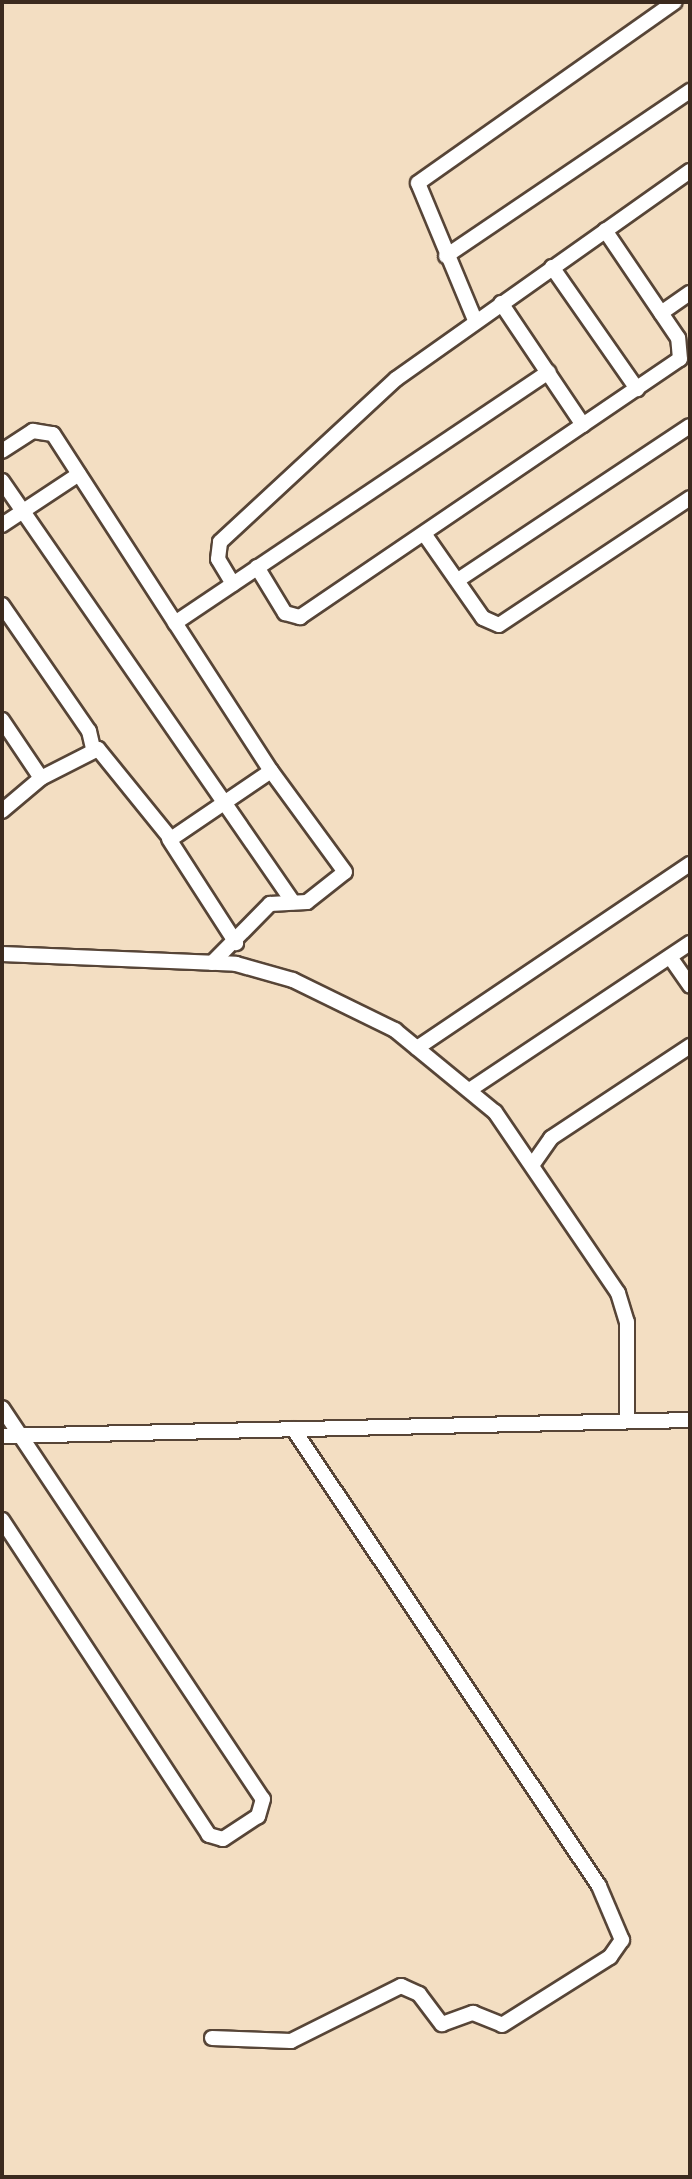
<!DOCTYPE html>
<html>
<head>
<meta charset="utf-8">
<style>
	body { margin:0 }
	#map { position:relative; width:692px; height:2179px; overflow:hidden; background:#f3dec2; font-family:"Indie Flower",sans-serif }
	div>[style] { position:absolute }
	.roads { filter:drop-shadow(2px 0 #574537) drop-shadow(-2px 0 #574537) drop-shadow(0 2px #574537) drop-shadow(0 -2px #574537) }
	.street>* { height:14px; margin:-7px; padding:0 7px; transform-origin:7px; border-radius:7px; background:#fff }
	span { translate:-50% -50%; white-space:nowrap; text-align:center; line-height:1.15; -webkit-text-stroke:8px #f6f6f2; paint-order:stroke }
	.frame { position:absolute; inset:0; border:4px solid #3b2a1e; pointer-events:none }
</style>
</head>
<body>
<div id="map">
	<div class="roads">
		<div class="street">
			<i style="left:446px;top:256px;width:295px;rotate:-34.1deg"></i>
			<i style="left:552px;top:267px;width:149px;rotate:55.1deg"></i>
			<i style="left:501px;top:303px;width:147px;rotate:56.1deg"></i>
			<i style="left:661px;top:313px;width:35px;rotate:-35deg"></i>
			<i style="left:475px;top:320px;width:148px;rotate:-112.6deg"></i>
			<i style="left:418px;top:183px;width:314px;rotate:-35.2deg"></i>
			<i style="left:2px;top:451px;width:37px;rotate:-33deg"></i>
			<i style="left:33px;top:431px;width:20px;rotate:9deg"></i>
			<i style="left:53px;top:434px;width:401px;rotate:57.1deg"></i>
			<i style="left:271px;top:771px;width:121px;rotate:145.8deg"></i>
			<i style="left:171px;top:839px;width:116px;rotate:-129deg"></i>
			<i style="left:98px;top:749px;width:64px;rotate:153deg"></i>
			<i style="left:41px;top:778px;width:70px;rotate:-123.9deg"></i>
			<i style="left:2px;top:481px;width:512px;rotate:55.35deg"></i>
			<i style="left:2px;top:525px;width:92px;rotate:-33.5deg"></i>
			<i style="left:425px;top:535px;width:101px;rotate:55.1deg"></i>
			<i style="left:483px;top:618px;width:17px;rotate:24deg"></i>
			<i style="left:499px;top:625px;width:229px;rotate:-33.6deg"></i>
			<i style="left:257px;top:567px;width:54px;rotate:58.7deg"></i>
			<i style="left:285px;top:613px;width:16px;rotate:15deg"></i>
			<i style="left:300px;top:617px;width:459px;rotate:-34.2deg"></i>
			<i style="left:680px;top:359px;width:21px;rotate:-95deg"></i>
			<i style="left:678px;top:338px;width:130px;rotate:-124.1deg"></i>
			<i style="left:458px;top:580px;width:278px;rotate:-33.6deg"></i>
			<i style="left:233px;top:584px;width:29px;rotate:-121deg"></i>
			<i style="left:218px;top:559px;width:17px;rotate:-83deg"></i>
			<i style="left:220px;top:542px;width:240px;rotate:-42.8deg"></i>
			<i style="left:396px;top:379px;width:360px;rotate:-35.3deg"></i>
			<i style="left:2px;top:605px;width:153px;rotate:55.4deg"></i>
			<i style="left:89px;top:731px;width:18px;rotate:77deg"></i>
			<i style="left:175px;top:623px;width:450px;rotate:-33.9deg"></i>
			<i style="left:2px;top:811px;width:51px;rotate:-40.2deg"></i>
			<i style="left:169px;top:839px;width:124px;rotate:57.2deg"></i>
			<i style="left:2px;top:954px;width:234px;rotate:2.4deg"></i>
			<i style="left:236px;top:964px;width:59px;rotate:15.7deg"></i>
			<i style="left:293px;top:980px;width:114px;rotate:26.1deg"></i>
			<i style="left:395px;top:1030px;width:129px;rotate:39.4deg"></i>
			<i style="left:495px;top:1112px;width:219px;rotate:55.8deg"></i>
			<i style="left:618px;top:1293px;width:30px;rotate:73deg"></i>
			<i style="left:627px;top:1322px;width:99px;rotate:90deg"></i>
			<i style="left:670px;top:957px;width:35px;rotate:55deg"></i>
			<i style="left:212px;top:963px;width:83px;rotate:-45.5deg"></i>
			<i style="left:270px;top:904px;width:37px;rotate:-3deg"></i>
			<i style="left:307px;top:902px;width:48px;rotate:-38.3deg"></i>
			<i style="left:345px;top:872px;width:125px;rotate:-126.2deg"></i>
			<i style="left:417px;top:1048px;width:329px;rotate:-34deg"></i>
			<i style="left:471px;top:1089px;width:263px;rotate:-33.7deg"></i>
			<i style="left:533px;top:1164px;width:32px;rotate:-55deg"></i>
			<i style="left:551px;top:1138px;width:167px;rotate:-33.5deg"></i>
			<i style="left:2px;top:1408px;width:470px;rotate:56.3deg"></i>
			<i style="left:263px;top:1799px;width:18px;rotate:106deg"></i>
			<i style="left:258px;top:1816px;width:42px;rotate:146.7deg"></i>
			<i style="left:223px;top:1839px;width:15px;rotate:-164deg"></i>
			<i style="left:209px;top:1835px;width:377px;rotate:-123.3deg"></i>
			<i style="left:2px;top:1436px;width:688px;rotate:-1.33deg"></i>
			<i style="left:212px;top:2038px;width:79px;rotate:2.2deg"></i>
			<i style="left:291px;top:2041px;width:123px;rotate:-26.6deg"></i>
			<i style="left:401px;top:1986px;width:20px;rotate:24deg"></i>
			<i style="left:419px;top:1994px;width:38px;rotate:53deg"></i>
			<i style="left:442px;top:2024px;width:33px;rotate:-20deg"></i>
			<i style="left:473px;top:2013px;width:31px;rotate:22deg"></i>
			<i style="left:502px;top:2025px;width:128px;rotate:-32.2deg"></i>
			<i style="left:610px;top:1957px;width:21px;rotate:-55deg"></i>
			<i style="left:622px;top:1940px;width:59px;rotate:-113.1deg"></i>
			<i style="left:599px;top:1886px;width:549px;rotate:-123.78deg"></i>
		</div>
	</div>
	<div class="frame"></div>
</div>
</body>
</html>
